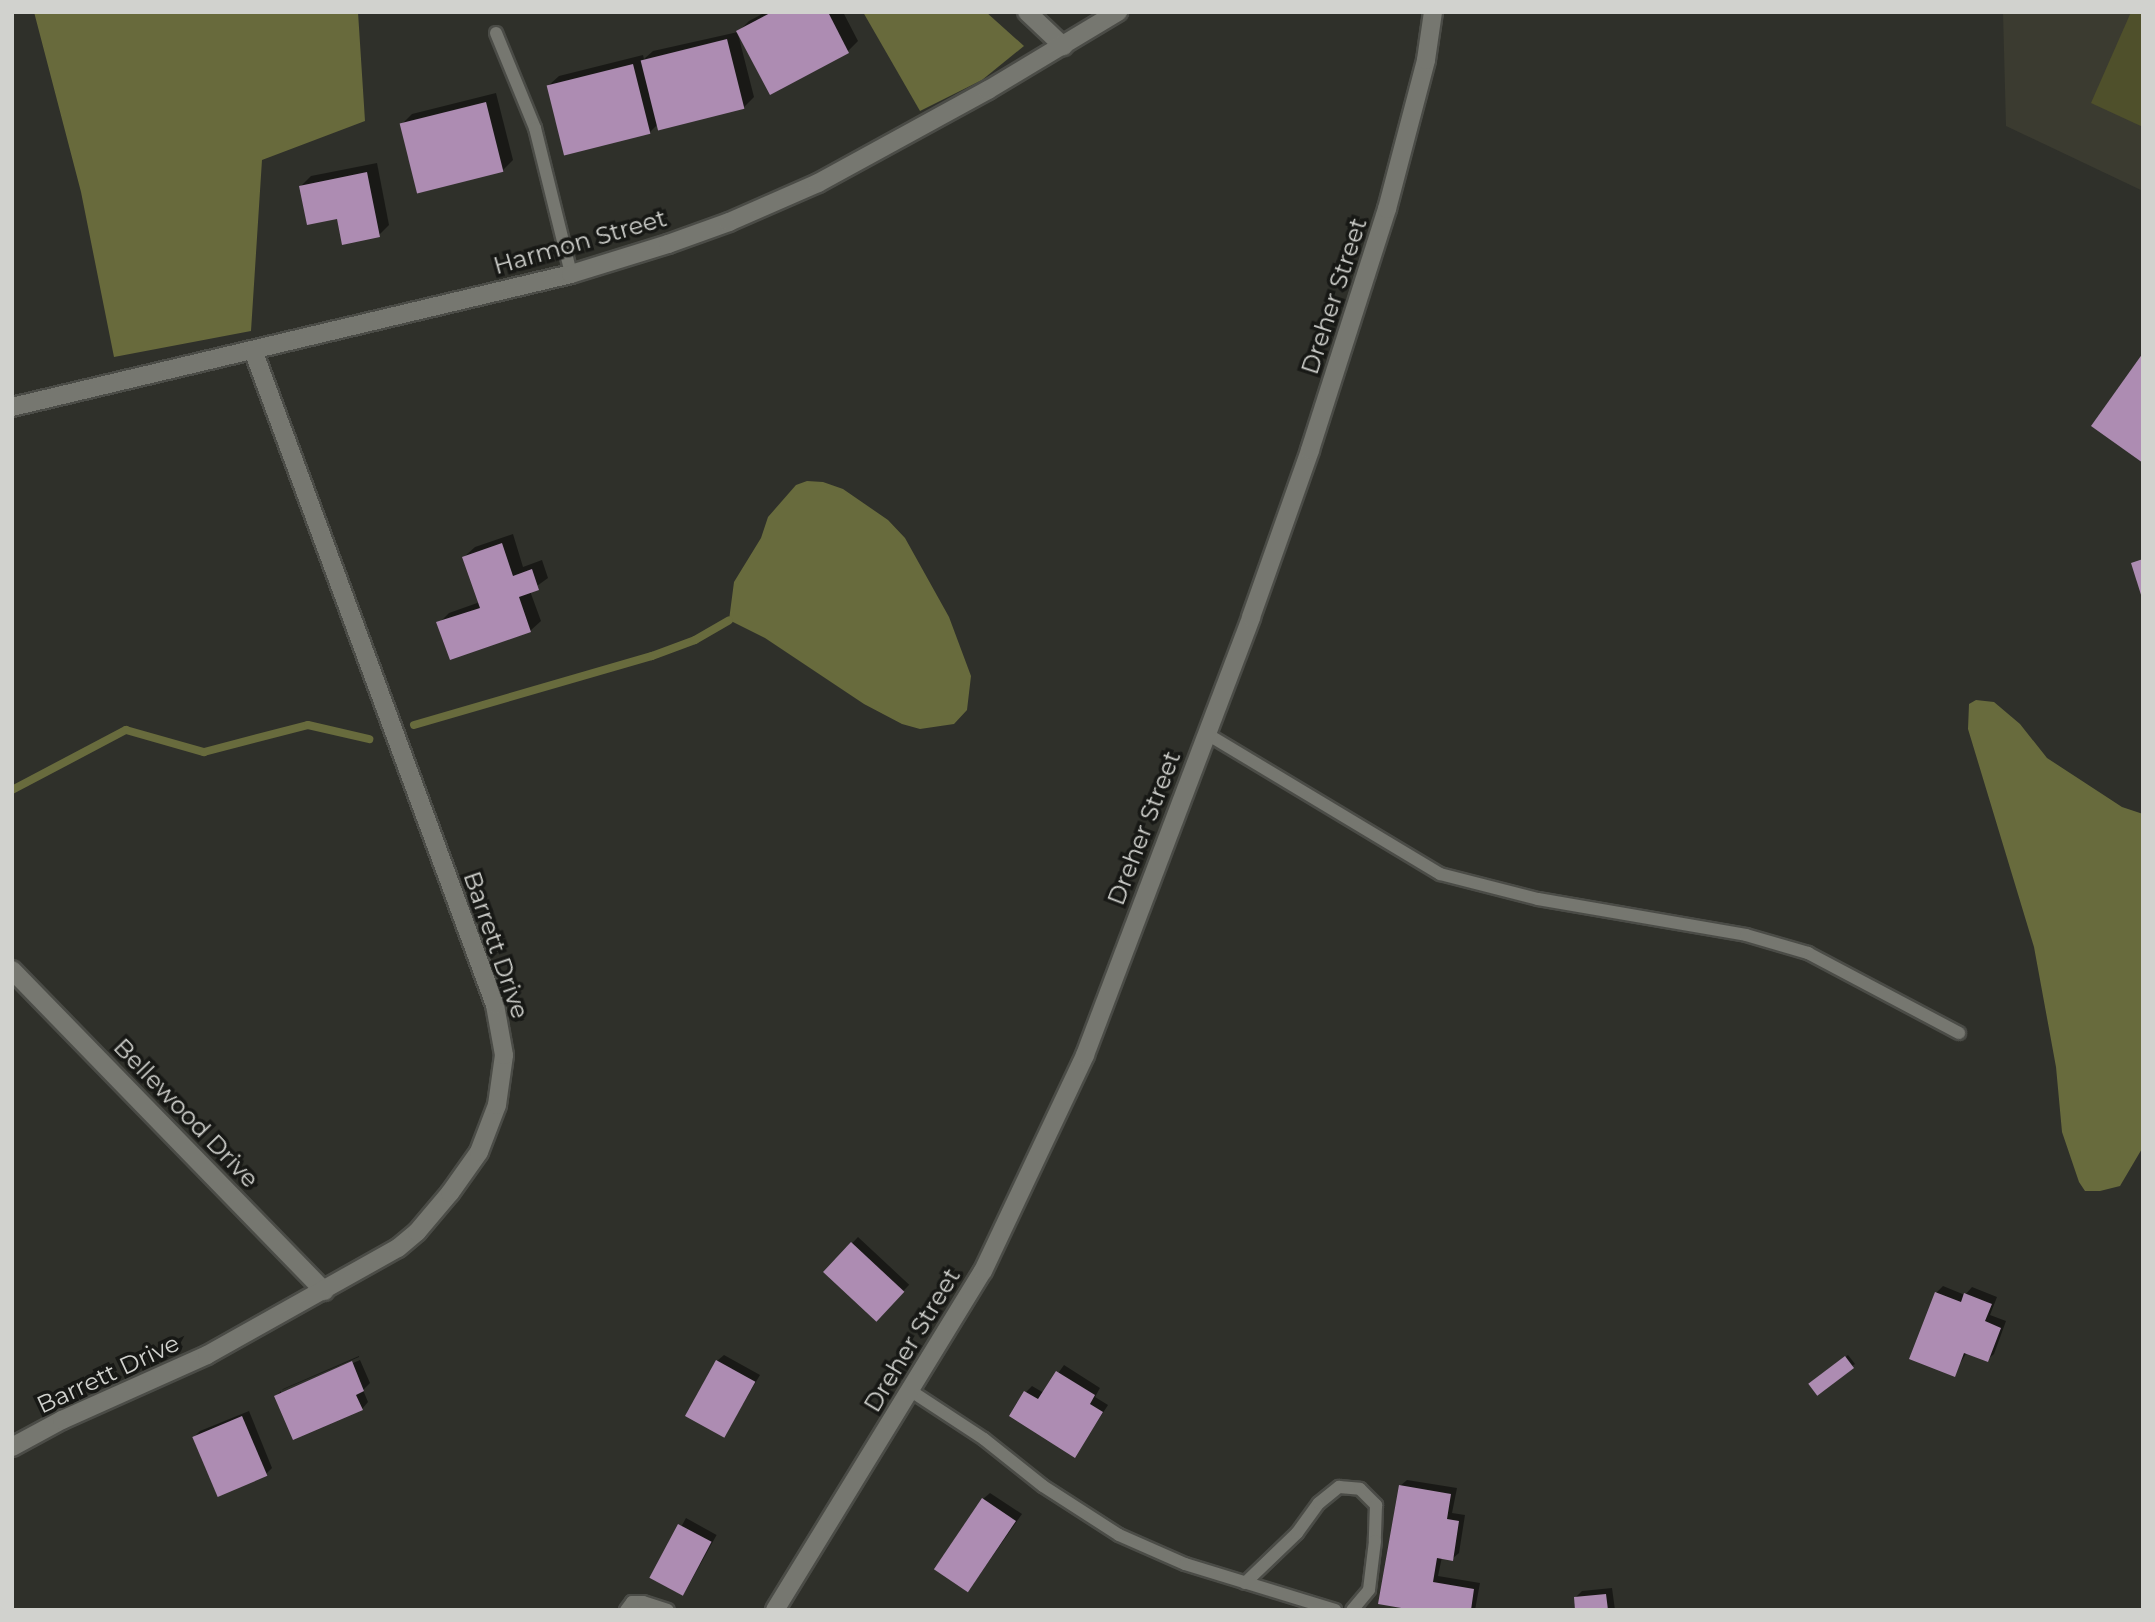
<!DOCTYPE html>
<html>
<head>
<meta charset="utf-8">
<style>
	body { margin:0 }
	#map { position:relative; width:2155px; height:1622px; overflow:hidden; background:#2f302a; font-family:Montserrat,sans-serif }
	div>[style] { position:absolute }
	.built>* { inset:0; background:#3b3b30 }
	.green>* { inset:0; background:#4f502b }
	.forest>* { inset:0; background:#686a3c }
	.water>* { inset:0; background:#686b3d }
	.shadow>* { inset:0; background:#0007; transform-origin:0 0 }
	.stream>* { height:8px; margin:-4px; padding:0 4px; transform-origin:4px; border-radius:4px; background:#686b3d }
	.building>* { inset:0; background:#ad8cb2; transform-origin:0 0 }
	.roads { filter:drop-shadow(2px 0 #4b4c47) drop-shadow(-2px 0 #4b4c47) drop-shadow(0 2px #4b4c47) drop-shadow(0 -2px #4b4c47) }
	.service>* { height:12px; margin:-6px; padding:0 6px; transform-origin:6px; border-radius:6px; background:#767770 }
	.minor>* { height:18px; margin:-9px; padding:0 9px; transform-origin:9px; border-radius:9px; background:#767770 }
	.tertiary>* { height:18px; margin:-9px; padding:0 9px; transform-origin:9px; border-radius:9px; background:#767770 }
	span { translate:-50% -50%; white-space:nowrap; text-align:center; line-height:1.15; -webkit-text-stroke:7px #171815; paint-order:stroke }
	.street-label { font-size:24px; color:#d1d2ce }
	.frame { position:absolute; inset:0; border:14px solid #d1d2ce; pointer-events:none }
</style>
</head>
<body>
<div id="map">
	<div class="built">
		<i style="clip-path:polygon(2003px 12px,2143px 12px,2143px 191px,2006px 126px)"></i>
	</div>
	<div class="green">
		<i style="clip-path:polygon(2131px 12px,2143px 12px,2143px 127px,2091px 103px)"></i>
	</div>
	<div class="forest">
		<i style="clip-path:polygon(34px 12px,358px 12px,365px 121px,262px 160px,251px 331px,114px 357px,81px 192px)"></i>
		<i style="clip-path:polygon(863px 12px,986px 12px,1024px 46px,982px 80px,920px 111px)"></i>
	</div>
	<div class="water">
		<i style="clip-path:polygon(807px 481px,823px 482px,843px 489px,888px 520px,905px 538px,949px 617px,971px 676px,967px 710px,954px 724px,920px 729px,902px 724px,864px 704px,765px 638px,729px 620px,734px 582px,761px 538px,768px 517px,796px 485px)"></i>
		<i style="clip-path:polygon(1976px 700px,1994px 702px,2020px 724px,2047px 758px,2122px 807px,2143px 814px,2143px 1147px,2120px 1186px,2100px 1191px,2085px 1191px,2079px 1182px,2062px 1132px,2056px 1067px,2034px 947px,1968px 729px,1969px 704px)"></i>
	</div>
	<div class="shadow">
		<i style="clip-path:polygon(766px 12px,843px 12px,858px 41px,848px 51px,771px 92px,738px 34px,754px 97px,744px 107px,658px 124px,650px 132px,548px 86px,559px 76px,643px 55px,644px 59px,653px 51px,738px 32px,749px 21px)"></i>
		<i style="clip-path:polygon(496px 93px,513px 160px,503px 170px,402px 124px,412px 114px)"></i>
		<i style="clip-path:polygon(377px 163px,389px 225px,379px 235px,338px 217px,301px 186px,311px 176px)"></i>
		<i style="clip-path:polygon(513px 534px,523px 567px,542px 560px,548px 578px,530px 591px,541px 621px,530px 631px,439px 623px,449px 613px,480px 602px,464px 557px,475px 547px)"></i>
		<i style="left:858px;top:1237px;width:70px;height:47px;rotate:43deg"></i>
		<i style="clip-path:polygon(1943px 1286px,1965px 1295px,1972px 1287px,1997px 1297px,1990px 1315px,2006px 1321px,1994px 1354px,1987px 1360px,1967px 1352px,1954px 1374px,1912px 1358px,1937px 1292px)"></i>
		<i style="clip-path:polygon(724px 1355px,760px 1375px,724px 1436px,717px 1361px)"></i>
		<i style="clip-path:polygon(1848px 1355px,1855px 1364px,1852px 1366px,1812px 1385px)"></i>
		<i style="clip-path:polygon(359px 1356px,359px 1357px,282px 1390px,283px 1389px)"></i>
		<i style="clip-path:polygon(360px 1360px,370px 1383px,363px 1390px,368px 1402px,362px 1409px,276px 1396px,281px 1391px,281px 1394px)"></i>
		<i style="clip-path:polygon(1064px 1365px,1100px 1388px,1095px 1397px,1108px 1405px,1075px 1456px,1026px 1392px,1032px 1386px,1044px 1393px)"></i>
		<i style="clip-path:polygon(249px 1411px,272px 1468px,266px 1474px,194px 1437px,200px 1431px)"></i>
		<i style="clip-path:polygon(1407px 1480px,1457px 1488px,1452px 1513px,1465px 1515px,1459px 1553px,1452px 1559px,1442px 1557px,1438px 1576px,1480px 1583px,1475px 1610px,1424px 1610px,1400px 1486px)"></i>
		<i style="clip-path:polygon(990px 1493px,1022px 1514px,969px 1590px,983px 1499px)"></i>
		<i style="left:686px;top:1518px;width:35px;height:69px;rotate:29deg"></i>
		<i style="clip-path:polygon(1612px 1588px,1615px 1610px,1577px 1610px,1575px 1598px,1582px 1591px)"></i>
	</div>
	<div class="stream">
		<i style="left:414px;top:725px;width:248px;rotate:-16.2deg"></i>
		<i style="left:652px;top:656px;width:46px;rotate:-20.4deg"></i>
		<i style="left:695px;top:640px;width:39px;rotate:-30deg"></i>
		<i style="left:12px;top:790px;width:129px;rotate:-27.8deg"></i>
		<i style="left:126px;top:730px;width:81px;rotate:15.8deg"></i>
		<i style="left:204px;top:752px;width:107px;rotate:-14.6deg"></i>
		<i style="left:308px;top:725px;width:63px;rotate:12.9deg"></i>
	</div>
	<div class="building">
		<i style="clip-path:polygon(772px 12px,828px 12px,849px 53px,770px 95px,736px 31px)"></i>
		<i style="left:727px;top:39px;width:72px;height:89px;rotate:76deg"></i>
		<i style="left:633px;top:64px;width:72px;height:89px;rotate:76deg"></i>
		<i style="left:486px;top:102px;width:72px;height:89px;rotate:76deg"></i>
		<i style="clip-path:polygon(367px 172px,380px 237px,342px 245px,337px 219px,307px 225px,299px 186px)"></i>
		<i style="clip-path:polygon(2143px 353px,2143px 463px,2091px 426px)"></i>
		<i style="clip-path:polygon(502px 543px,513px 576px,532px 569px,539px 590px,519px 597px,531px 632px,450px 660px,436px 622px,480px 608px,462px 557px)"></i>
		<i style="clip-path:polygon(2143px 559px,2143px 598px,2142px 598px,2131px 563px)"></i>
		<i style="left:851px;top:1242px;width:73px;height:41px;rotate:43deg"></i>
		<i style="clip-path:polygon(1935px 1292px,1961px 1302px,1964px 1293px,1992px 1304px,1985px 1321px,2001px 1328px,1988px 1362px,1964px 1353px,1955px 1377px,1909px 1359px)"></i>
		<i style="left:1845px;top:1356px;width:15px;height:46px;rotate:53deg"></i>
		<i style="left:716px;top:1360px;width:45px;height:64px;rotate:29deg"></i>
		<i style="clip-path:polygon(352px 1361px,364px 1391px,356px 1395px,363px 1410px,293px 1440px,274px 1396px)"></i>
		<i style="clip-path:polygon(1056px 1371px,1095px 1395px,1090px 1404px,1103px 1412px,1075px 1458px,1009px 1416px,1024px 1391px,1038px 1399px)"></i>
		<i style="left:242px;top:1416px;width:65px;height:54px;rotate:67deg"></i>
		<i style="clip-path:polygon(1399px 1485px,1451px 1494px,1447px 1519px,1459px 1521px,1453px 1561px,1437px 1558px,1433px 1582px,1474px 1589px,1471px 1610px,1413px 1610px,1378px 1604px)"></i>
		<i style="left:982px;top:1498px;width:41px;height:86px;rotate:34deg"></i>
		<i style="left:678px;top:1524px;width:38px;height:61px;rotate:28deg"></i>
		<i style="clip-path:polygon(1606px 1594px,1608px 1610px,1575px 1610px,1574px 1597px)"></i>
	</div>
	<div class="roads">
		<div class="service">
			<i style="left:496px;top:33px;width:103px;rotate:67.7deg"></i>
			<i style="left:535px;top:128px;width:150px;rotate:76.1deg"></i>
			<i style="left:1207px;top:734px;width:272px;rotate:31deg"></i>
			<i style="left:1440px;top:874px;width:101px;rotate:14.3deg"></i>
			<i style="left:1538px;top:899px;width:211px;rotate:9.8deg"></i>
			<i style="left:1746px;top:935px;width:65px;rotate:16.2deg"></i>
			<i style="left:1808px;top:953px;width:171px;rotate:27.9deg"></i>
			<i style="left:911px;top:1391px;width:87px;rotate:33.3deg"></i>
			<i style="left:984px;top:1439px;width:75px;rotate:38.5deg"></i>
			<i style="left:1043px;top:1486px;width:90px;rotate:32.8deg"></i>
			<i style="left:1119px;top:1535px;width:72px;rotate:23.7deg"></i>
			<i style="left:1185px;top:1564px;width:157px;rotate:17deg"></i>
			<i style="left:1245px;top:1583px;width:72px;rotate:-43.9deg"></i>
			<i style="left:1297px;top:1533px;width:37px;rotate:-54deg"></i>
			<i style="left:1319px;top:1503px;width:26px;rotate:-39deg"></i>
			<i style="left:1339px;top:1487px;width:21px;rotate:5deg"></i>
			<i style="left:1360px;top:1489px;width:23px;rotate:45deg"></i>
			<i style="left:1376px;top:1505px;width:36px;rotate:92deg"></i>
			<i style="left:1375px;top:1541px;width:49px;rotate:97deg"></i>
			<i style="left:1369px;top:1590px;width:26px;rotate:130deg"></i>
			<i style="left:626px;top:1610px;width:10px;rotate:-53deg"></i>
			<i style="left:632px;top:1602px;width:11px"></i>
			<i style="left:643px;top:1602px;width:26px;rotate:18deg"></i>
		</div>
		<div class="minor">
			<i style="left:1027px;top:12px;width:50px;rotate:43.4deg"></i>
			<i style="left:12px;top:970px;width:448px;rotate:45.8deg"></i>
			<i style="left:12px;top:1447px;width:57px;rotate:-28.4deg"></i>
			<i style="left:62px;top:1420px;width:159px;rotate:-24.1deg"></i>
			<i style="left:207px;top:1355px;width:219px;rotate:-29.3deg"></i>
			<i style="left:398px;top:1248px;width:25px;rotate:-40deg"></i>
			<i style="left:417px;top:1232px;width:51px;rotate:-49.8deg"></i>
			<i style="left:450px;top:1193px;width:50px;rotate:-54.7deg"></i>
			<i style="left:479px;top:1152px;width:50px;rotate:-69deg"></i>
			<i style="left:497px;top:1105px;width:50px;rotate:-82deg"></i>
			<i style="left:504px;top:1055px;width:51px;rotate:-100.2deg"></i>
			<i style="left:495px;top:1005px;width:698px;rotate:-110.28deg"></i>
			<i style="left:775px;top:1610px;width:398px;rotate:-58.5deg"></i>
			<i style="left:983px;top:1271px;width:239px;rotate:-64.7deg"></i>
			<i style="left:1085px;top:1055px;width:468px;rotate:-69.2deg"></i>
			<i style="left:1251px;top:617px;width:177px;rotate:-70.5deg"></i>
			<i style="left:1310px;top:450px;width:253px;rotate:-72.3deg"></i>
			<i style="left:1387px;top:209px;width:154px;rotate:-75.3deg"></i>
			<i style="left:1426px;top:60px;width:49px;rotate:-81.7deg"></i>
		</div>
		<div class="tertiary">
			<i style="left:12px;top:407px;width:575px;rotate:-13.38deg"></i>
			<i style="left:571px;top:274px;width:102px;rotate:-17.2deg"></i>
			<i style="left:668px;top:244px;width:65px;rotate:-19.8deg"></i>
			<i style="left:729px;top:222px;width:97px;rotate:-23.7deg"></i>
			<i style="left:818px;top:183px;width:194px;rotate:-28.7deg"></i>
			<i style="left:988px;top:90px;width:152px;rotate:-31deg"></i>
		</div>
	</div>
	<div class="street-label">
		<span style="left:580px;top:242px;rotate:-16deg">Harmon Street</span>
		<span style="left:1334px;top:296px;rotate:-72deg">Dreher Street</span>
		<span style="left:1144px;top:828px;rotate:-69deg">Dreher Street</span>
		<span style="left:496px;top:945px;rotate:71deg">Barrett Drive</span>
		<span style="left:186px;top:1113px;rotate:46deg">Bellewood Drive</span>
		<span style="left:912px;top:1340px;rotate:-59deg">Dreher Street</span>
		<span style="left:108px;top:1374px;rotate:-25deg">Barrett Drive</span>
	</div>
	<div class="frame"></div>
</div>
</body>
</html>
